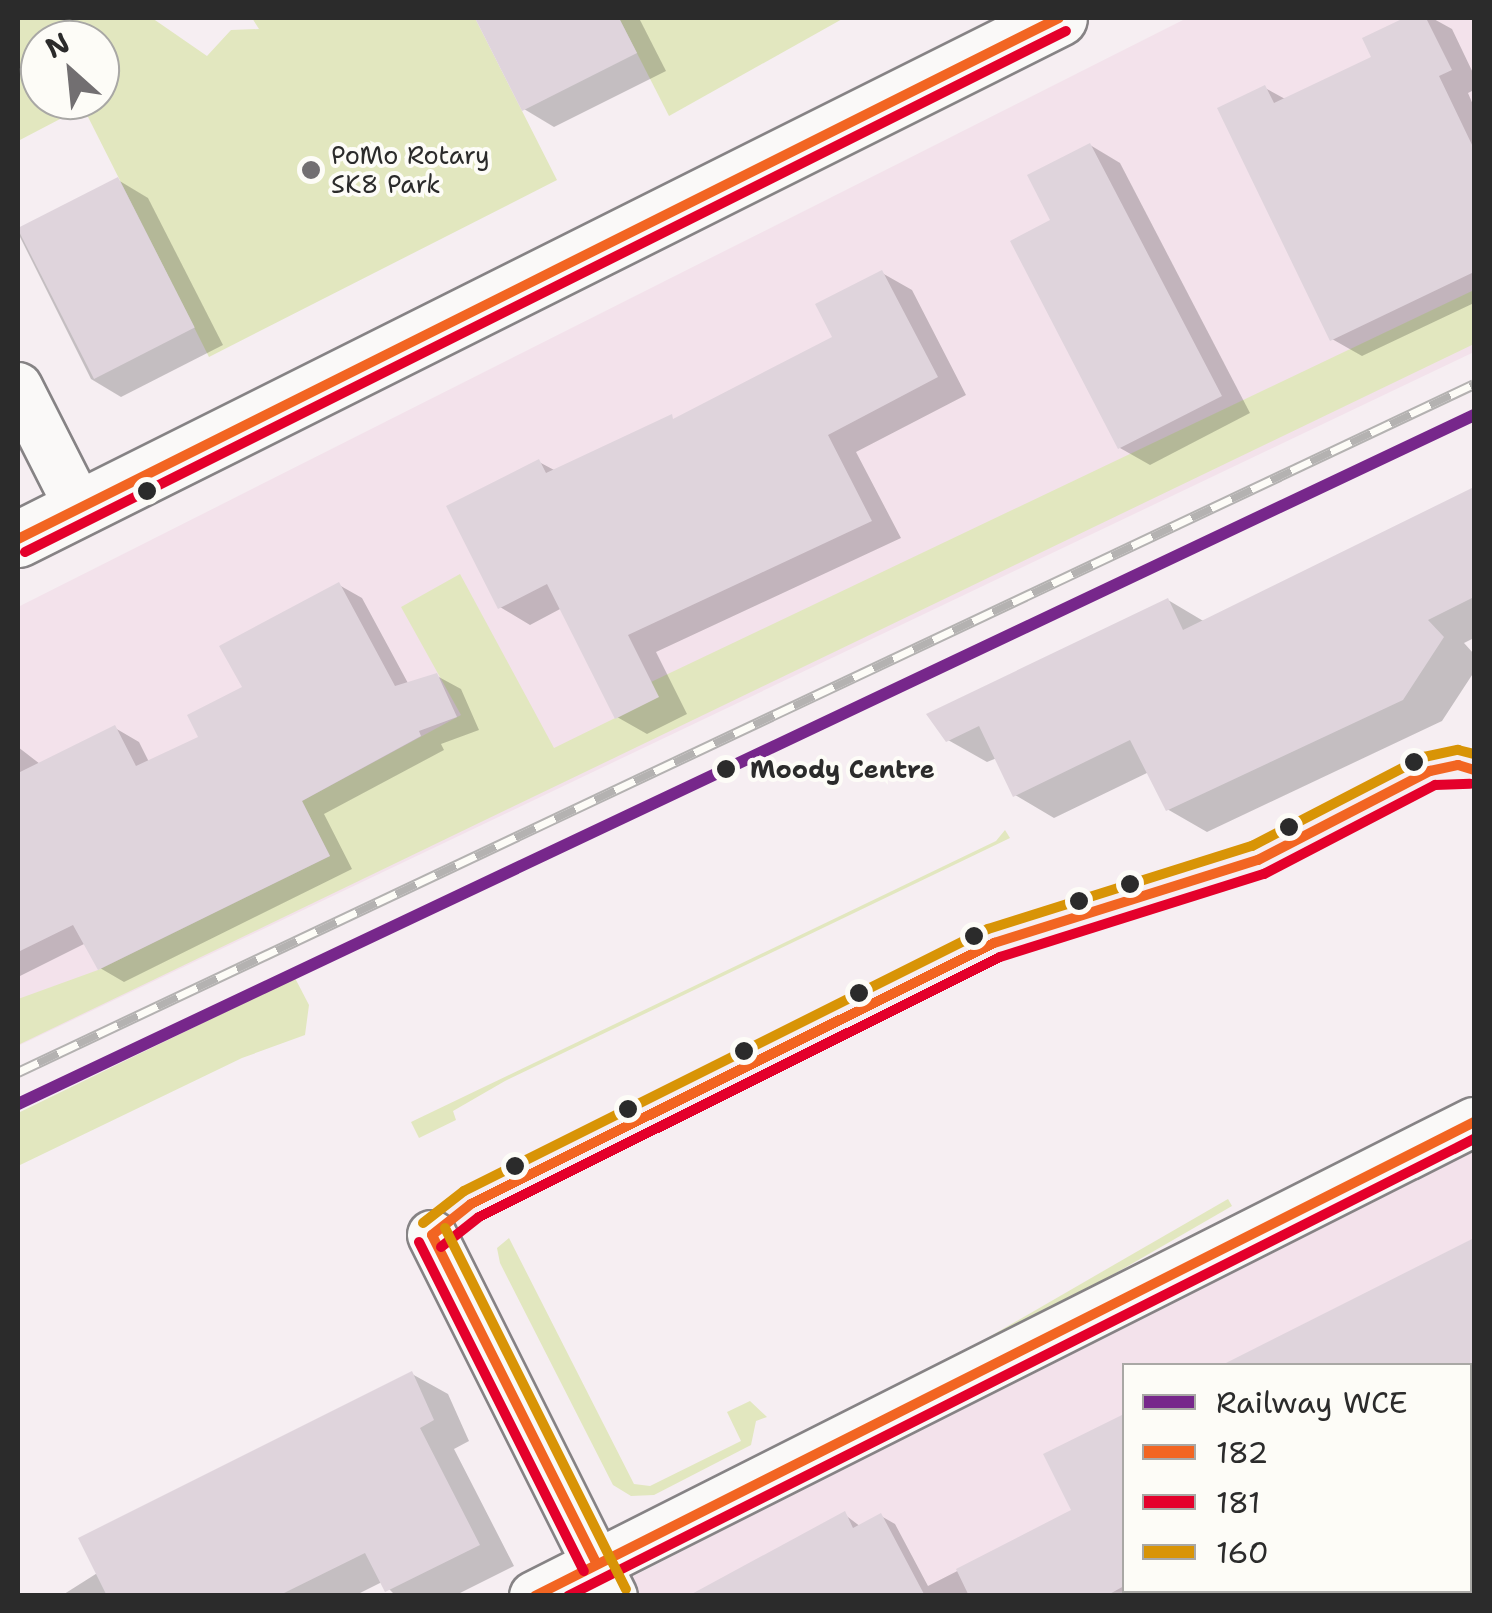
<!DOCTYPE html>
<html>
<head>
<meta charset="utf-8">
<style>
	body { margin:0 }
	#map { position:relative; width:1492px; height:1613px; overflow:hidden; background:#f6eef2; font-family:"Shantell Sans",sans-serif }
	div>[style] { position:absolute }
	.built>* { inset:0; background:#f3e2eb }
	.green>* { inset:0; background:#e2e7bf; transform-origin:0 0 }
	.shadow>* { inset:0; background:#0003 }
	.building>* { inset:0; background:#dfd4dc; transform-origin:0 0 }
	.roads { filter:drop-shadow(2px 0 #868385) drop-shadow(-2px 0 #868385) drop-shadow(0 2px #868385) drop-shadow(0 -2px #868385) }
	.minor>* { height:48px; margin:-24px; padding:0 24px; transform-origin:24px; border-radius:24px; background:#faf9f8 }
	.secondary>* { height:55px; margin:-27.5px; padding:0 27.5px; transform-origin:27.5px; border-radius:27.5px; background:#faf9f8 }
	.primary>* { height:55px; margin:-27.5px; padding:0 27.5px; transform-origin:27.5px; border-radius:27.5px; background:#faf9f8 }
	.rail>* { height:11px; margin-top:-5.5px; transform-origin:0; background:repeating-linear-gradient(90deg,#fdfcf7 0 22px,#b4b2b1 0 44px); box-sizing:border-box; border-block:2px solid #b4b2b1 }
	.bus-1>* { height:10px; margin:-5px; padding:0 5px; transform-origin:5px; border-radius:5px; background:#f26522 }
	.bus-2>* { height:10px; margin:-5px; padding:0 5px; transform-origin:5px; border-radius:5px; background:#e4002b }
	.bus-3>* { height:10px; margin:-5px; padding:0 5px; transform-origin:5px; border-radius:5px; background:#d89406 }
	.rail-1>* { height:12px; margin:-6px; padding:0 6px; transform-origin:6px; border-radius:6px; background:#77278b }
	.dots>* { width:28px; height:28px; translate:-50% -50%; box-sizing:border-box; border:5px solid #fdfcf7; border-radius:50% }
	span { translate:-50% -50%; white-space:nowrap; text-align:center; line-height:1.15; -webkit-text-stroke:8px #fdfcf7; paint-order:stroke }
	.poi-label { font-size:25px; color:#2b2b2b }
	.left { translate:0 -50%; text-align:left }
	.stop-label { font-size:25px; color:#2b2b2b; font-weight:700 }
	.frame { position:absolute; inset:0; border:20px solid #2b2b2b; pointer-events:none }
	.legend { position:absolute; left:1122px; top:1363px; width:350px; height:230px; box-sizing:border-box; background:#fdfcf7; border:2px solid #a9a8a5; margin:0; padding:12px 18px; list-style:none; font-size:30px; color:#2b2b2b }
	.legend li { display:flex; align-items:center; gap:20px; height:50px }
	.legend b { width:50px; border:2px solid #a9a8a5 }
	.north { position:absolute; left:20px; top:20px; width:100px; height:100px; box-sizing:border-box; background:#fdfcf7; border:2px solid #a9a8a5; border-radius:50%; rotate:333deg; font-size:28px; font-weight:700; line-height:40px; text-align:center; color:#2b2b2b }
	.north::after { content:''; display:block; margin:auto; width:35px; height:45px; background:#726f71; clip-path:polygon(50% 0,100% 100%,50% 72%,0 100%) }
</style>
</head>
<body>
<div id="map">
	<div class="built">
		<i style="clip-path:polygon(1187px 18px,1474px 18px,1474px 352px,18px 1046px,18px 607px)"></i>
		<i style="clip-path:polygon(1474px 1143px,1474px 1491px,1470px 1494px,1470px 1366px,1124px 1366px,1124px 1590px,1275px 1591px,595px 1596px)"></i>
	</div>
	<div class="green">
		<i style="clip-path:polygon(evenodd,18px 18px,152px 18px,207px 56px,231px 30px,259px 29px,252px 18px,475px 18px,557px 180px,209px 357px,83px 107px,18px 141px,18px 18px,40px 40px,100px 40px,100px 100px,40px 100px,40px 40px)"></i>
		<i style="clip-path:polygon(619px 18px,844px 18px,669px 116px)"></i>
		<i style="clip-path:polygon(1474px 290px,1474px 344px,18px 1045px,18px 999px,98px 970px,330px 856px,302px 801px,461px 715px,401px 607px,460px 574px,554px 748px,658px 697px,651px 682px)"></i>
		<i style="clip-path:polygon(1005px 830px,1010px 838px,505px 1081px,453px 1111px,456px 1120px,419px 1138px,411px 1122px,996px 841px)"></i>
		<i style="clip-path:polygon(295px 978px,309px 1005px,305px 1035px,242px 1058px,18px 1166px,18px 1113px)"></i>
		<i style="left:1228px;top:1199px;width:8px;height:377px;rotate:60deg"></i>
		<i style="clip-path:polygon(509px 1238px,634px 1484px,650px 1486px,741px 1441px,727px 1412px,750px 1401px,767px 1417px,756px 1421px,751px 1445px,654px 1495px,631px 1496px,613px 1485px,500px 1263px,497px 1248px)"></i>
	</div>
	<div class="shadow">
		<i style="clip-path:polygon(478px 18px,639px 18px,666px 71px,554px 127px,524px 109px)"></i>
		<i style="clip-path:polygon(1410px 18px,1432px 18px,1452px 29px,1474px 75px,1474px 90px,1468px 93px,1474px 107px,1474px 303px,1362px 356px,1332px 339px,1265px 88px,1287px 100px,1374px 58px,1365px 39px)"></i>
		<i style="clip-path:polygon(1090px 145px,1120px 163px,1250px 413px,1150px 465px,1120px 448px,1053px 221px)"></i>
		<i style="clip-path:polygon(118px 180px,148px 198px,223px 345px,121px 397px,91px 379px,18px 233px)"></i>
		<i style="clip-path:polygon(882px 273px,912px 290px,966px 395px,856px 452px,901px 538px,656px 652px,687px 714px,647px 734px,617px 717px,562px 608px,530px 625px,500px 607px,539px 462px,556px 471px,677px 420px,836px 338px)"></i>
		<i style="clip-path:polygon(1474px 490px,1474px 638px,1464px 643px,1474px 654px,1474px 672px,1442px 721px,1207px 832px,1167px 809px,1149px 772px,1054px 818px,1015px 795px,997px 758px,987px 762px,948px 740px,1168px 600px,1205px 622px)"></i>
		<i style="clip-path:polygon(339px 585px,362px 598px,409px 685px,437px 676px,461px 689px,479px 730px,441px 744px,444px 750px,324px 814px,352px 869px,124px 982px,100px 968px,86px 943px,18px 977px,18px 747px,40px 764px,115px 728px,139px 742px,149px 762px,202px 738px)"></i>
		<i style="clip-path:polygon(1474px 1241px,1470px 1427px,1470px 1366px,1226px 1366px)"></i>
		<i style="clip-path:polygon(412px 1374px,448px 1394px,469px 1441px,454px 1449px,514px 1566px,454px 1596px,396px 1596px,382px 1582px,354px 1596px,61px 1596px)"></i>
		<i style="clip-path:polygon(1124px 1416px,1124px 1590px,1144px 1590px,1135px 1596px,704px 1596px,844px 1514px,861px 1527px,881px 1516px,895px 1524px,928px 1586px,1075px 1511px,1047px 1456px)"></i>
	</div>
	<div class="building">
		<i style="clip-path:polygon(475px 18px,619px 18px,637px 53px,522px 111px)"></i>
		<i style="clip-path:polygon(1404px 18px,1426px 18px,1452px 70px,1439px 76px,1474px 149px,1474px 272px,1330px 341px,1217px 108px,1265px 85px,1274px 103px,1371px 57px,1362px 38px)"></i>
		<i style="clip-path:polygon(1090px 143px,1222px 396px,1118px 449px,1010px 241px,1050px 220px,1027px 175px)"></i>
		<i style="left:118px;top:177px;width:169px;height:113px;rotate:63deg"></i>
		<i style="clip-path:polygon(882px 270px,938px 377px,828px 435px,872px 521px,628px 635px,659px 697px,615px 719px,547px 584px,498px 609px,446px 506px,539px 459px,546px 473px,672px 414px,673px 419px,832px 337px,815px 304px)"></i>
		<i style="clip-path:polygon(1474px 487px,1474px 597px,1428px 620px,1444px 637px,1403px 700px,1166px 811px,1130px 740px,1013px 797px,979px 726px,946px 742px,926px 714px,1168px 598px,1183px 630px)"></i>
		<i style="clip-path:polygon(339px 582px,395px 686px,437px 673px,457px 717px,419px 731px,421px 736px,302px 801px,330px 856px,98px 970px,73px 925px,18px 952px,18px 773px,115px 725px,136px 766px,198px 737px,187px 715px,242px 687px,219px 646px)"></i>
		<i style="clip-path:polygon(1474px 1238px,1474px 1366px,1220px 1366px)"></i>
		<i style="clip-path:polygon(412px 1371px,434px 1420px,420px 1428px,480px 1545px,385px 1592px,365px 1553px,278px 1596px,107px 1596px,78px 1538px)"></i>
		<i style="clip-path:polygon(1124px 1414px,1124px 1586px,1106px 1596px,969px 1596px,956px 1569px,1071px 1510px,1043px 1454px)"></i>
		<i style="clip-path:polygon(845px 1511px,853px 1528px,881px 1513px,925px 1596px,688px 1596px)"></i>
	</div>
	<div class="roads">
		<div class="minor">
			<i style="left:18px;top:387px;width:135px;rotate:63.1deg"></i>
			<i style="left:432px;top:1235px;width:404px;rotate:63.4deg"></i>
			<i style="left:534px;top:1596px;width:1053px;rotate:-26.76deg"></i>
		</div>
		<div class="secondary">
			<i style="left:18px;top:539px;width:1164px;rotate:-26.59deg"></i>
		</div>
		<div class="primary">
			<i style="left:1442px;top:1596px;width:12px;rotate:-31deg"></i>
		</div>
	</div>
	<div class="rail">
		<i style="left:18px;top:1072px;width:1610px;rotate:-25.29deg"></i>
	</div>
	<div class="bus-1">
		<i style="left:18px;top:539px;width:1164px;rotate:-26.59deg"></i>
		<i style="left:432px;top:1235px;width:50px;rotate:-38.5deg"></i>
		<i style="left:471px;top:1204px;width:585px;rotate:-26.52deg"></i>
		<i style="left:994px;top:943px;width:277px;rotate:-17.5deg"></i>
		<i style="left:1258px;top:860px;width:194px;rotate:-27.4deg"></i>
		<i style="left:1430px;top:771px;width:29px;rotate:-12deg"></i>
		<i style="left:1458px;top:765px;width:17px;rotate:17deg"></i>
		<i style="left:432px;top:1235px;width:368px;rotate:63.4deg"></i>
		<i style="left:535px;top:1596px;width:1052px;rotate:-26.78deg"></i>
	</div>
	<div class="bus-2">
		<i style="left:25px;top:552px;width:1164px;rotate:-26.59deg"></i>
		<i style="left:419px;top:1242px;width:368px;rotate:63.4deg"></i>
		<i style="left:441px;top:1247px;width:48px;rotate:-38.3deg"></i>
		<i style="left:479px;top:1217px;width:582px;rotate:-26.52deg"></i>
		<i style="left:1000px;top:957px;width:277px;rotate:-17.5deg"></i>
		<i style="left:1264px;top:874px;width:193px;rotate:-27.5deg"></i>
		<i style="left:1435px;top:785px;width:35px;rotate:-2deg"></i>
		<i style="left:568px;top:1596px;width:1015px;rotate:-26.77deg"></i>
	</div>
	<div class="bus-3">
		<i style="left:423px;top:1223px;width:52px;rotate:-38deg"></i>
		<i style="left:464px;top:1191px;width:586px;rotate:-26.57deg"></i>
		<i style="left:988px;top:929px;width:277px;rotate:-17.5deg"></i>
		<i style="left:1252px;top:846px;width:194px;rotate:-27.4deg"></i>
		<i style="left:1424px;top:757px;width:35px;rotate:-12deg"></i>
		<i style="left:1458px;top:750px;width:16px;rotate:14deg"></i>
		<i style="left:445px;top:1228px;width:404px;rotate:63.4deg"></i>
	</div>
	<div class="rail-1">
		<i style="left:18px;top:1104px;width:1611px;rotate:-25.32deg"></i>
	</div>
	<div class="dots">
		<i style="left:311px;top:170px;background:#726f71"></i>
		<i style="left:147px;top:491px;background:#2b2b2b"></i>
		<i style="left:1414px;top:762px;background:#2b2b2b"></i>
		<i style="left:726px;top:769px;background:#2b2b2b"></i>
		<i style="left:1289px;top:827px;background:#2b2b2b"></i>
		<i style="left:1130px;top:884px;background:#2b2b2b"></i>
		<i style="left:1079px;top:901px;background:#2b2b2b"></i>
		<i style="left:974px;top:936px;background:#2b2b2b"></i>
		<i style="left:859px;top:993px;background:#2b2b2b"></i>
		<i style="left:744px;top:1051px;background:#2b2b2b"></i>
		<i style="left:628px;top:1109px;background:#2b2b2b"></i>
		<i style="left:515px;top:1166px;background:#2b2b2b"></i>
	</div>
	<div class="poi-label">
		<span class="left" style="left:331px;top:170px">PoMo Rotary<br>SK8 Park</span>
	</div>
	<div class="stop-label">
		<span class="left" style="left:750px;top:769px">Moody Centre</span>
	</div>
	<div class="frame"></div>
	<ul class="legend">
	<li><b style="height:12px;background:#77278b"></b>Railway WCE</li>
	<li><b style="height:12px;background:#f26522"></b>182</li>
	<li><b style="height:12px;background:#e4002b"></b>181</li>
	<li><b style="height:12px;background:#d89406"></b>160</li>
	</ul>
	<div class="north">N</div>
</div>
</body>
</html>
